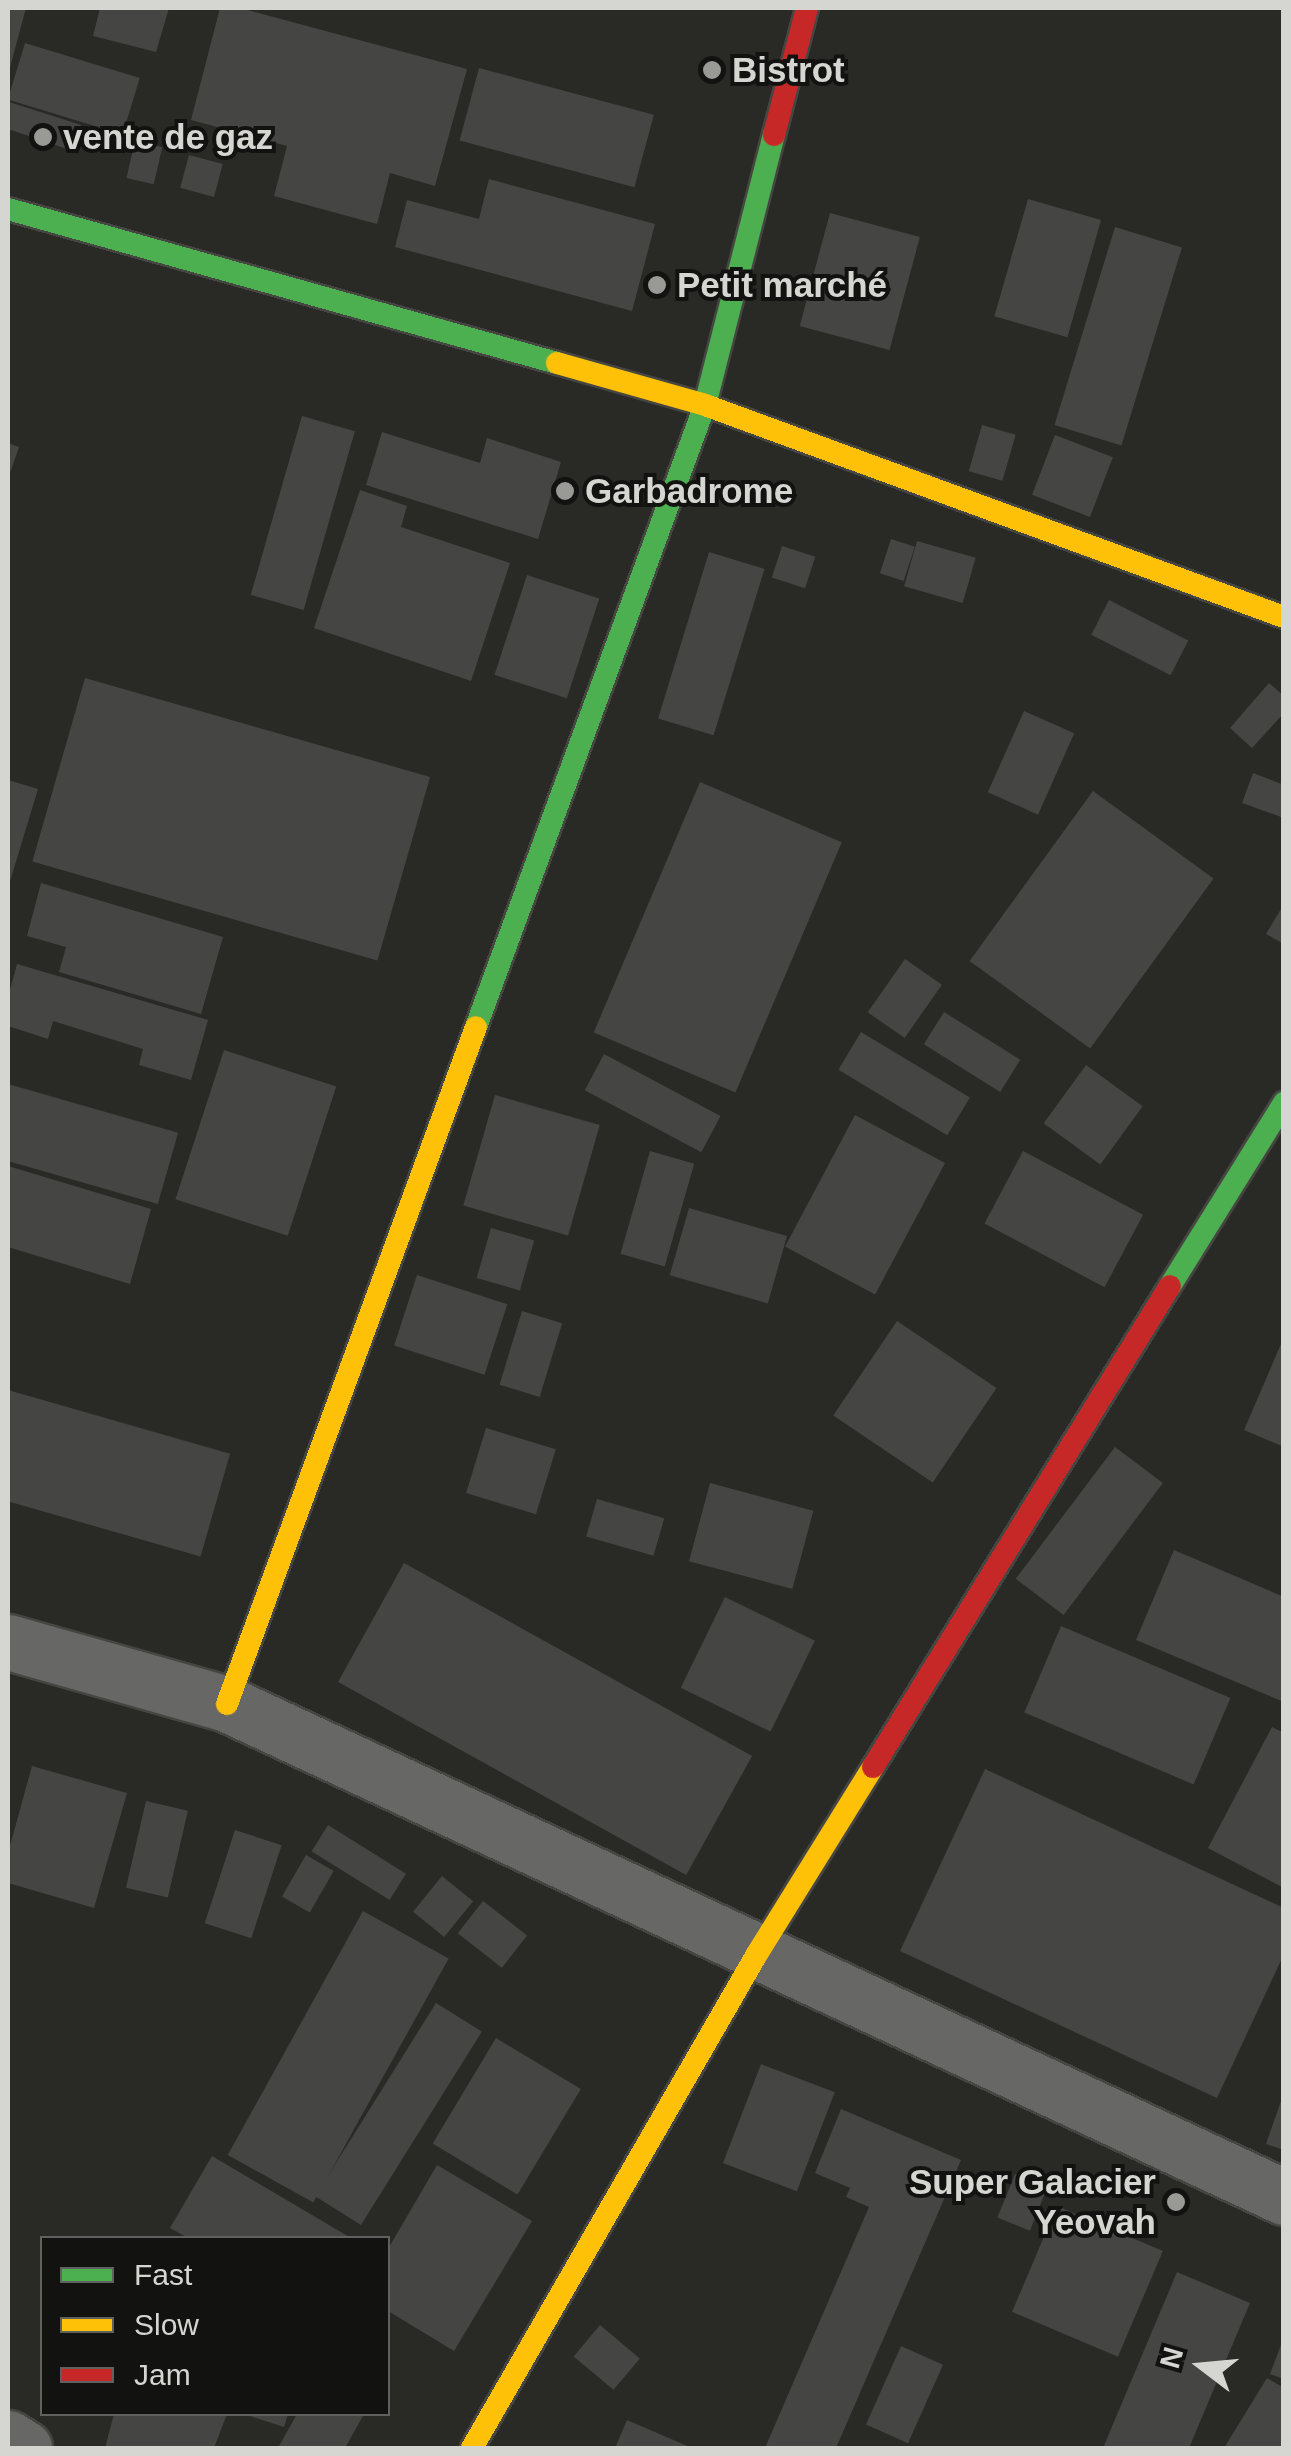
<!DOCTYPE html>
<html>
<head>
<meta charset="utf-8">
<style>
	body { margin:0 }
	#map { position:relative; width:1291px; height:2456px; overflow:hidden; background:#292926; font-family:Arial,sans-serif }
	div>[style] { position:absolute }
	.building>* { inset:0; background:#454543; transform-origin:0 0 }
	.roads { filter:drop-shadow(2px 0 #454542) drop-shadow(-2px 0 #454542) drop-shadow(0 2px #454542) drop-shadow(0 -2px #454542) }
	.street>* { height:55px; margin:-27.5px; padding:0 27.5px; transform-origin:27.5px; border-radius:27.5px; background:#676765 }
	.fast>* { height:22px; margin:-11px; padding:0 11px; transform-origin:11px; border-radius:11px; background:#4caf50 }
	.slow>* { height:22px; margin:-11px; padding:0 11px; transform-origin:11px; border-radius:11px; background:#ffc107 }
	.jam>* { height:22px; margin:-11px; padding:0 11px; transform-origin:11px; border-radius:11px; background:#c62828 }
	.dots>* { width:28px; height:28px; translate:-50% -50%; box-sizing:border-box; border:5px solid #121310; border-radius:50% }
	span { translate:-50% -50%; white-space:nowrap; text-align:center; line-height:1.15; -webkit-text-stroke:8px #121310; paint-order:stroke }
	.poi-label { font-size:35px; color:#d5d6d2; font-weight:700 }
	.left { translate:0 -50%; text-align:left }
	.right { translate:-100% -50%; text-align:right }
	.frame { position:absolute; inset:0; border:10px solid #d5d6d2; pointer-events:none }
	.legend { position:absolute; left:40px; top:2236px; width:350px; height:180px; box-sizing:border-box; background:#121310; border:2px solid #60615e; margin:0; padding:12px 18px; list-style:none; font-size:30px; color:#d5d6d2 }
	.legend li { display:flex; align-items:center; gap:20px; height:50px }
	.legend b { width:50px; border:2px solid #60615e }
	.north { position:absolute; left:1151px; top:2316px; width:100px; height:100px; -webkit-text-stroke:8px #121310; paint-order:stroke; rotate:286deg; font-size:28px; font-weight:700; line-height:40px; text-align:center; color:#d5d6d2 }
	.north::after { content:''; display:block; margin:auto; width:35px; height:45px; background:#d5d6d2; clip-path:polygon(50% 0,100% 100%,50% 72%,0 100%) }
</style>
</head>
<body>
<div id="map">
	<div class="building">
		<i style="clip-path:polygon(8px 8px,26px 8px,9px 71px,8px 71px)"></i>
		<i style="clip-path:polygon(100px 8px,169px 8px,156px 52px,93px 36px)"></i>
		<i style="clip-path:polygon(220px 8px,240px 8px,467px 69px,435px 186px,390px 173px,377px 224px,274px 196px,287px 146px,191px 120px)"></i>
		<i style="left:25px;top:43px;width:120px;height:59px;rotate:17deg"></i>
		<i style="left:479px;top:68px;width:181px;height:75px;rotate:15deg"></i>
		<i style="clip-path:polygon(9px 102px,81px 125px,73px 151px,8px 129px)"></i>
		<i style="left:135px;top:141px;width:28px;height:38px;rotate:13deg"></i>
		<i style="left:189px;top:155px;width:35px;height:34px;rotate:15deg"></i>
		<i style="clip-path:polygon(489px 179px,655px 224px,632px 311px,395px 247px,407px 200px,479px 219px)"></i>
		<i style="left:1028px;top:199px;width:76px;height:122px;rotate:16deg"></i>
		<i style="left:830px;top:213px;width:93px;height:117px;rotate:15deg"></i>
		<i style="left:1115px;top:227px;width:70px;height:207px;rotate:17deg"></i>
		<i style="left:302px;top:416px;width:55px;height:186px;rotate:16deg"></i>
		<i style="left:982px;top:425px;width:35px;height:48px;rotate:16deg"></i>
		<i style="clip-path:polygon(382px 432px,480px 463px,487px 438px,561px 462px,538px 539px,366px 485px)"></i>
		<i style="left:1055px;top:435px;width:62px;height:64px;rotate:21deg"></i>
		<i style="clip-path:polygon(8px 443px,19px 447px,8px 479px)"></i>
		<i style="clip-path:polygon(360px 490px,407px 506px,401px 527px,510px 563px,471px 681px,314px 628px)"></i>
		<i style="left:891px;top:539px;width:25px;height:36px;rotate:18deg"></i>
		<i style="left:917px;top:541px;width:61px;height:47px;rotate:16deg"></i>
		<i style="left:782px;top:546px;width:35px;height:33px;rotate:18deg"></i>
		<i style="left:709px;top:552px;width:58px;height:174px;rotate:17deg"></i>
		<i style="left:527px;top:575px;width:76px;height:105px;rotate:18deg"></i>
		<i style="left:1109px;top:600px;width:89px;height:39px;rotate:27deg"></i>
		<i style="left:85px;top:678px;width:359px;height:191px;rotate:16deg"></i>
		<i style="clip-path:polygon(1269px 683px,1284px 696px,1284px 713px,1252px 748px,1230px 728px)"></i>
		<i style="left:1024px;top:711px;width:55px;height:89px;rotate:24deg"></i>
		<i style="clip-path:polygon(1253px 773px,1284px 785px,1284px 818px,1242px 803px)"></i>
		<i style="clip-path:polygon(8px 780px,38px 789px,8px 888px)"></i>
		<i style="left:700px;top:782px;width:154px;height:272px;rotate:23deg"></i>
		<i style="left:1093px;top:791px;width:149px;height:210px;rotate:36deg"></i>
		<i style="clip-path:polygon(41px 883px,223px 937px,201px 1014px,59px 972px,66px 947px,27px 936px)"></i>
		<i style="clip-path:polygon(1284px 904px,1284px 944px,1266px 934px)"></i>
		<i style="left:905px;top:959px;width:45px;height:65px;rotate:35deg"></i>
		<i style="clip-path:polygon(17px 964px,208px 1020px,191px 1080px,139px 1065px,143px 1049px,53px 1021px,48px 1039px,8px 1026px,8px 997px)"></i>
		<i style="left:944px;top:1012px;width:90px;height:38px;rotate:32deg"></i>
		<i style="left:861px;top:1032px;width:127px;height:44px;rotate:31deg"></i>
		<i style="left:224px;top:1050px;width:118px;height:157px;rotate:18deg"></i>
		<i style="left:604px;top:1054px;width:132px;height:41px;rotate:28deg"></i>
		<i style="left:1086px;top:1065px;width:70px;height:72px;rotate:36deg"></i>
		<i style="left:8px;top:1084px;width:177px;height:74px;rotate:16deg"></i>
		<i style="left:495px;top:1095px;width:109px;height:115px;rotate:16deg"></i>
		<i style="left:855px;top:1115px;width:102px;height:149px;rotate:28deg"></i>
		<i style="left:650px;top:1151px;width:46px;height:107px;rotate:16deg"></i>
		<i style="left:1023px;top:1151px;width:136px;height:82px;rotate:28deg"></i>
		<i style="clip-path:polygon(8px 1166px,151px 1209px,130px 1284px,8px 1247px)"></i>
		<i style="left:689px;top:1208px;width:102px;height:70px;rotate:16deg"></i>
		<i style="left:491px;top:1228px;width:45px;height:52px;rotate:16deg"></i>
		<i style="left:417px;top:1275px;width:95px;height:74px;rotate:18deg"></i>
		<i style="left:522px;top:1311px;width:42px;height:77px;rotate:17deg"></i>
		<i style="left:897px;top:1321px;width:120px;height:114px;rotate:34deg"></i>
		<i style="clip-path:polygon(1284px 1337px,1284px 1447px,1244px 1430px)"></i>
		<i style="left:8px;top:1390px;width:231px;height:107px;rotate:16deg"></i>
		<i style="left:486px;top:1428px;width:73px;height:68px;rotate:17deg"></i>
		<i style="left:1115px;top:1447px;width:60px;height:165px;rotate:37deg"></i>
		<i style="left:710px;top:1483px;width:107px;height:81px;rotate:15deg"></i>
		<i style="left:597px;top:1499px;width:70px;height:39px;rotate:16deg"></i>
		<i style="clip-path:polygon(1174px 1550px,1284px 1597px,1284px 1702px,1136px 1640px)"></i>
		<i style="left:404px;top:1563px;width:398px;height:136px;rotate:29deg"></i>
		<i style="left:725px;top:1597px;width:100px;height:101px;rotate:26deg"></i>
		<i style="left:1061px;top:1626px;width:184px;height:94px;rotate:23deg"></i>
		<i style="clip-path:polygon(1272px 1727px,1284px 1733px,1284px 1888px,1208px 1848px)"></i>
		<i style="clip-path:polygon(32px 1766px,127px 1793px,94px 1908px,8px 1883px,8px 1853px)"></i>
		<i style="clip-path:polygon(985px 1769px,1284px 1908px,1284px 1954px,1217px 2098px,900px 1951px)"></i>
		<i style="left:146px;top:1801px;width:43px;height:89px;rotate:13deg"></i>
		<i style="left:328px;top:1825px;width:92px;height:31px;rotate:32deg"></i>
		<i style="left:235px;top:1830px;width:49px;height:98px;rotate:18deg"></i>
		<i style="left:306px;top:1855px;width:32px;height:48px;rotate:30deg"></i>
		<i style="left:442px;top:1876px;width:40px;height:46px;rotate:39deg"></i>
		<i style="left:483px;top:1901px;width:56px;height:41px;rotate:38deg"></i>
		<i style="left:363px;top:1911px;width:98px;height:279px;rotate:29deg"></i>
		<i style="left:436px;top:2003px;width:54px;height:228px;rotate:32deg"></i>
		<i style="left:496px;top:2038px;width:99px;height:123px;rotate:31deg"></i>
		<i style="left:761px;top:2064px;width:79px;height:106px;rotate:21deg"></i>
		<i style="clip-path:polygon(1281px 2101px,1284px 2102px,1284px 2150px,1266px 2144px)"></i>
		<i style="clip-path:polygon(841px 2109px,961px 2160px,836px 2448px,765px 2448px,869px 2207px,846px 2197px,850px 2188px,815px 2173px)"></i>
		<i style="clip-path:polygon(212px 2156px,351px 2238px,188px 2238px,170px 2228px)"></i>
		<i style="clip-path:polygon(437px 2165px,532px 2221px,454px 2351px,388px 2311px,388px 2249px)"></i>
		<i style="left:1015px;top:2174px;width:35px;height:47px;rotate:22deg"></i>
		<i style="left:1057px;top:2206px;width:115px;height:115px;rotate:23deg"></i>
		<i style="clip-path:polygon(1177px 2272px,1250px 2303px,1189px 2448px,1103px 2448px)"></i>
		<i style="left:600px;top:2325px;width:52px;height:41px;rotate:40deg"></i>
		<i style="clip-path:polygon(1284px 2337px,1284px 2379px,1270px 2374px)"></i>
		<i style="left:901px;top:2346px;width:46px;height:86px;rotate:24deg"></i>
		<i style="clip-path:polygon(1267px 2378px,1284px 2388px,1284px 2448px,1224px 2448px)"></i>
		<i style="clip-path:polygon(114px 2414px,227px 2414px,214px 2448px,105px 2448px)"></i>
		<i style="clip-path:polygon(244px 2414px,288px 2414px,284px 2427px)"></i>
		<i style="clip-path:polygon(297px 2414px,364px 2414px,345px 2448px,278px 2448px)"></i>
		<i style="clip-path:polygon(627px 2420px,692px 2448px,615px 2448px)"></i>
	</div>
	<div class="roads">
		<div class="street">
			<i style="left:8px;top:1642px;width:228px;rotate:15.8deg"></i>
			<i style="left:227px;top:1704px;width:1166px;rotate:25.01deg"></i>
			<i style="left:8px;top:2438px;width:19px;rotate:32deg"></i>
		</div>
		<div class="fast">
			<i style="left:8px;top:209px;width:570px;rotate:15.67deg"></i>
			<i style="left:476px;top:1027px;width:663px;rotate:-69.79deg"></i>
			<i style="left:705px;top:405px;width:279px;rotate:-75.7deg"></i>
			<i style="left:1170px;top:1286px;width:216px;rotate:-58.1deg"></i>
		</div>
		<div class="slow">
			<i style="left:557px;top:363px;width:154px;rotate:15.8deg"></i>
			<i style="left:705px;top:405px;width:617px;rotate:20.11deg"></i>
			<i style="left:227px;top:1704px;width:721px;rotate:-69.81deg"></i>
			<i style="left:472px;top:2448px;width:570px;rotate:-60.02deg"></i>
			<i style="left:757px;top:1954px;width:220px;rotate:-58.2deg"></i>
		</div>
		<div class="jam">
			<i style="left:774px;top:135px;width:131px;rotate:-75.4deg"></i>
			<i style="left:873px;top:1767px;width:565px;rotate:-58.31deg"></i>
		</div>
	</div>
	<div class="dots">
		<i style="left:712px;top:70px;background:#999996"></i>
		<i style="left:43px;top:137px;background:#999996"></i>
		<i style="left:657px;top:285px;background:#999996"></i>
		<i style="left:565px;top:491px;background:#999996"></i>
		<i style="left:1176px;top:2202px;background:#999996"></i>
	</div>
	<div class="poi-label">
		<span class="left" style="left:732px;top:70px">Bistrot</span>
		<span class="left" style="left:63px;top:137px">vente de gaz</span>
		<span class="left" style="left:677px;top:285px">Petit marché</span>
		<span class="left" style="left:585px;top:491px">Garbadrome</span>
		<span class="right" style="left:1156px;top:2202px">Super Galacier<br>Yeovah</span>
	</div>
	<div class="frame"></div>
	<ul class="legend">
	<li><b style="height:12px;background:#4caf50"></b>Fast</li>
	<li><b style="height:12px;background:#ffc107"></b>Slow</li>
	<li><b style="height:12px;background:#c62828"></b>Jam</li>
	</ul>
	<div class="north">N</div>
</div>
</body>
</html>
